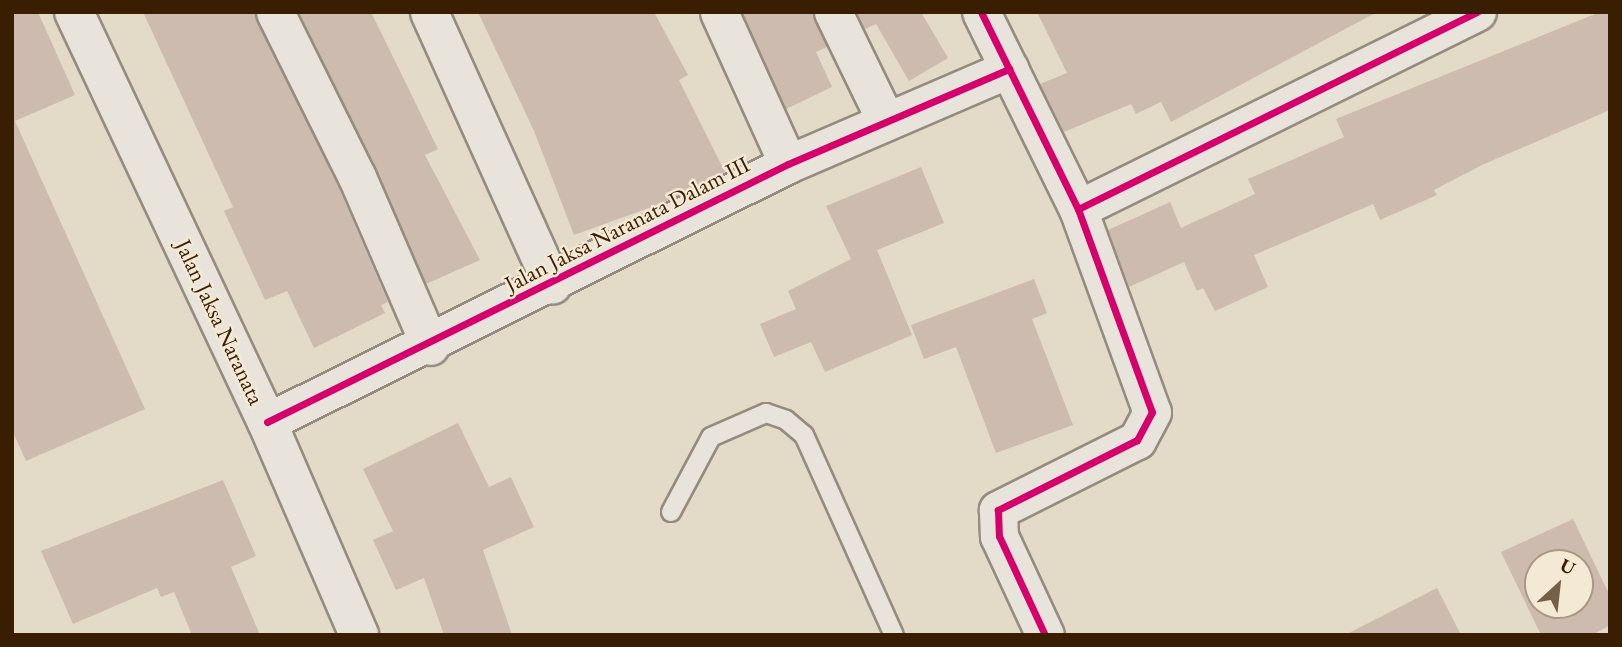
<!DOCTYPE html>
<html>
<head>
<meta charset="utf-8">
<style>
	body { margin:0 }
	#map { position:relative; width:1622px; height:647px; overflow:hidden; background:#e3dac8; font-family:"EB Garamond",serif }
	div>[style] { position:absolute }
	.building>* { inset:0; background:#cebbaf }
	.roads { filter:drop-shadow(2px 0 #958c7f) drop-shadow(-2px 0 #958c7f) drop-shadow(0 2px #958c7f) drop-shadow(0 -2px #958c7f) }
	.service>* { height:18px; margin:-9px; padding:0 9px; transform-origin:9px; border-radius:9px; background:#e9e4db }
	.minor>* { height:37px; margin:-18.5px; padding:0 18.5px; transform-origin:18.5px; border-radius:18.5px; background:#e9e4db }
	.secondary>* { height:38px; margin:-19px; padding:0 19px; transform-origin:19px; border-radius:19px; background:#e9e4db }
	.cycleway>* { height:7px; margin:-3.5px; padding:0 3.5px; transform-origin:3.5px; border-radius:3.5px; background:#d6006c }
	span { translate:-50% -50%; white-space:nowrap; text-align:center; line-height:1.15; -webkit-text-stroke:5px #f4e9d4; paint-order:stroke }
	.street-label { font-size:23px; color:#3a1e02 }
	.frame { position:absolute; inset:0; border:14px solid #3a1e02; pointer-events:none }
	.north { position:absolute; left:1524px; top:549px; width:70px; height:70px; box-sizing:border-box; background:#f4e9d4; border:2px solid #aa9880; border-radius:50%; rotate:27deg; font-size:19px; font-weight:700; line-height:28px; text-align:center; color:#3a1e02 }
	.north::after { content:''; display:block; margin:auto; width:24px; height:32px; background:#756047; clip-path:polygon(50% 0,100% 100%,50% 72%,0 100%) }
</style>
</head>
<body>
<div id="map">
	<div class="building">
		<i style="clip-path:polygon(12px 12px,38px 12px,75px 95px,15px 121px,145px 409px,26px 461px,12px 430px)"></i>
		<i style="clip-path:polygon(143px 12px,254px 12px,338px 186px,388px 302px,381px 305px,385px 313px,314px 348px,287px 291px,265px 300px,224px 211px,233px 207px)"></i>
		<i style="clip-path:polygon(299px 12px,371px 12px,438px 149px,425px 155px,480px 260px,426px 284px)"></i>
		<i style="clip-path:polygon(478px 12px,654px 12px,688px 75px,679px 80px,725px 172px,660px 204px,574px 235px,534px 131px)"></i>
		<i style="clip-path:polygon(742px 12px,812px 12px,827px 47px,816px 52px,832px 87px,786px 109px)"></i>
		<i style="clip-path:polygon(856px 12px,921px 12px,948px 58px,909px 81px,876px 24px,865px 29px)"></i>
		<i style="clip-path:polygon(1037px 12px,1377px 12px,1171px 122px,1161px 102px,1136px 114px,1131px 104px,1064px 132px,1040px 84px,1067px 73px)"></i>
		<i style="clip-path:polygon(1600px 12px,1610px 12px,1610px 110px,1482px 165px,1434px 190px,1437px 195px,1380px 220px,1373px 204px,1254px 255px,1268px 287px,1215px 311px,1203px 288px,1197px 291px,1184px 262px,1129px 287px,1108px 230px,1170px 202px,1181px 228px,1255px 194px,1248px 179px,1344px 137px,1336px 119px)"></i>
		<i style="clip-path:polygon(921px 167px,944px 223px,877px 250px,912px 335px,825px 372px,811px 342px,774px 357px,760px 324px,796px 309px,788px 291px,851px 259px,826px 206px)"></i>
		<i style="clip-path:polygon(1034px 279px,1047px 313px,1032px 319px,1073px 425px,996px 453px,956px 347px,924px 359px,911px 325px)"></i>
		<i style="clip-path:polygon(458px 423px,489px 487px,511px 477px,534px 527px,483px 550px,512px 635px,444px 635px,424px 578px,396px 590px,373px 540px,393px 531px,363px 469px)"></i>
		<i style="clip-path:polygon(223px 480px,256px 556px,231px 567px,260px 635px,192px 635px,174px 592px,161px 597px,157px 588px,73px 624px,41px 551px)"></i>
		<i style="clip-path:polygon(evenodd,1573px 519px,1610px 596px,1610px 625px,1592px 635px,1541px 635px,1501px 552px,1573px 519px,1538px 563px,1580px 563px,1580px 605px,1538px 605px,1538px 563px)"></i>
		<i style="clip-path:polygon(1437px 588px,1461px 635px,1345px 635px)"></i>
	</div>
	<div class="roads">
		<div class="service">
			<i style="left:671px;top:512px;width:85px;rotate:-61.9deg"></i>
			<i style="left:711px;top:437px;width:60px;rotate:-23.6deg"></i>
			<i style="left:766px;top:413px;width:21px;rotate:19deg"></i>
			<i style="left:786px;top:420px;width:23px;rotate:40deg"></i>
			<i style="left:804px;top:435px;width:219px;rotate:65.8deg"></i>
		</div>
		<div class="minor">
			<i style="left:275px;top:12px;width:184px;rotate:63.6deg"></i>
			<i style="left:357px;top:177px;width:184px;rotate:66.6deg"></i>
			<i style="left:429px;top:12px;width:299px;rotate:65.7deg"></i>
			<i style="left:719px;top:12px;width:167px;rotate:65.6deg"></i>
			<i style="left:833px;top:12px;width:121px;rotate:64.1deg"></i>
			<i style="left:981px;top:12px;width:220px;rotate:63.8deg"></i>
			<i style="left:1078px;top:209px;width:216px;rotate:70deg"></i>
			<i style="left:1152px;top:412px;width:32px;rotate:118deg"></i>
			<i style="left:1137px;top:440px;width:156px;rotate:153.3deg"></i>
			<i style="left:998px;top:510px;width:26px;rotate:88deg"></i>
			<i style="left:999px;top:536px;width:109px;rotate:65.1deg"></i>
			<i style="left:1078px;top:209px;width:445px;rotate:-26.3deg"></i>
			<i style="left:267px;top:422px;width:581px;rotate:-26.34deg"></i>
			<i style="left:788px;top:164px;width:241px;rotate:-23.3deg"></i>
		</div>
		<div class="secondary">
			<i style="left:74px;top:12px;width:453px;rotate:64.8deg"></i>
			<i style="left:267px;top:422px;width:232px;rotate:66.6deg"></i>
		</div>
	</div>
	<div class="cycleway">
		<i style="left:981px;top:12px;width:220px;rotate:63.8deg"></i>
		<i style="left:1078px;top:209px;width:216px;rotate:70deg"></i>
		<i style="left:1152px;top:412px;width:32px;rotate:118deg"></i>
		<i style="left:1137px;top:440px;width:156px;rotate:153.3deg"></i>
		<i style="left:998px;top:510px;width:26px;rotate:88deg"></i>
		<i style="left:999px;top:536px;width:109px;rotate:65.1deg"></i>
		<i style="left:1078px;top:209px;width:445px;rotate:-26.3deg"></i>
		<i style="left:267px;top:422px;width:581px;rotate:-26.34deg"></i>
		<i style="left:788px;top:164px;width:241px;rotate:-23.3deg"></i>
	</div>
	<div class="street-label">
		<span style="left:627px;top:224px;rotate:-27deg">Jalan Jaksa Naranata Dalam III</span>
		<span style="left:220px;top:322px;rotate:65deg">Jalan Jaksa Naranata</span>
	</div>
	<div class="frame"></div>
	<div class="north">U</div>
</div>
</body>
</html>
